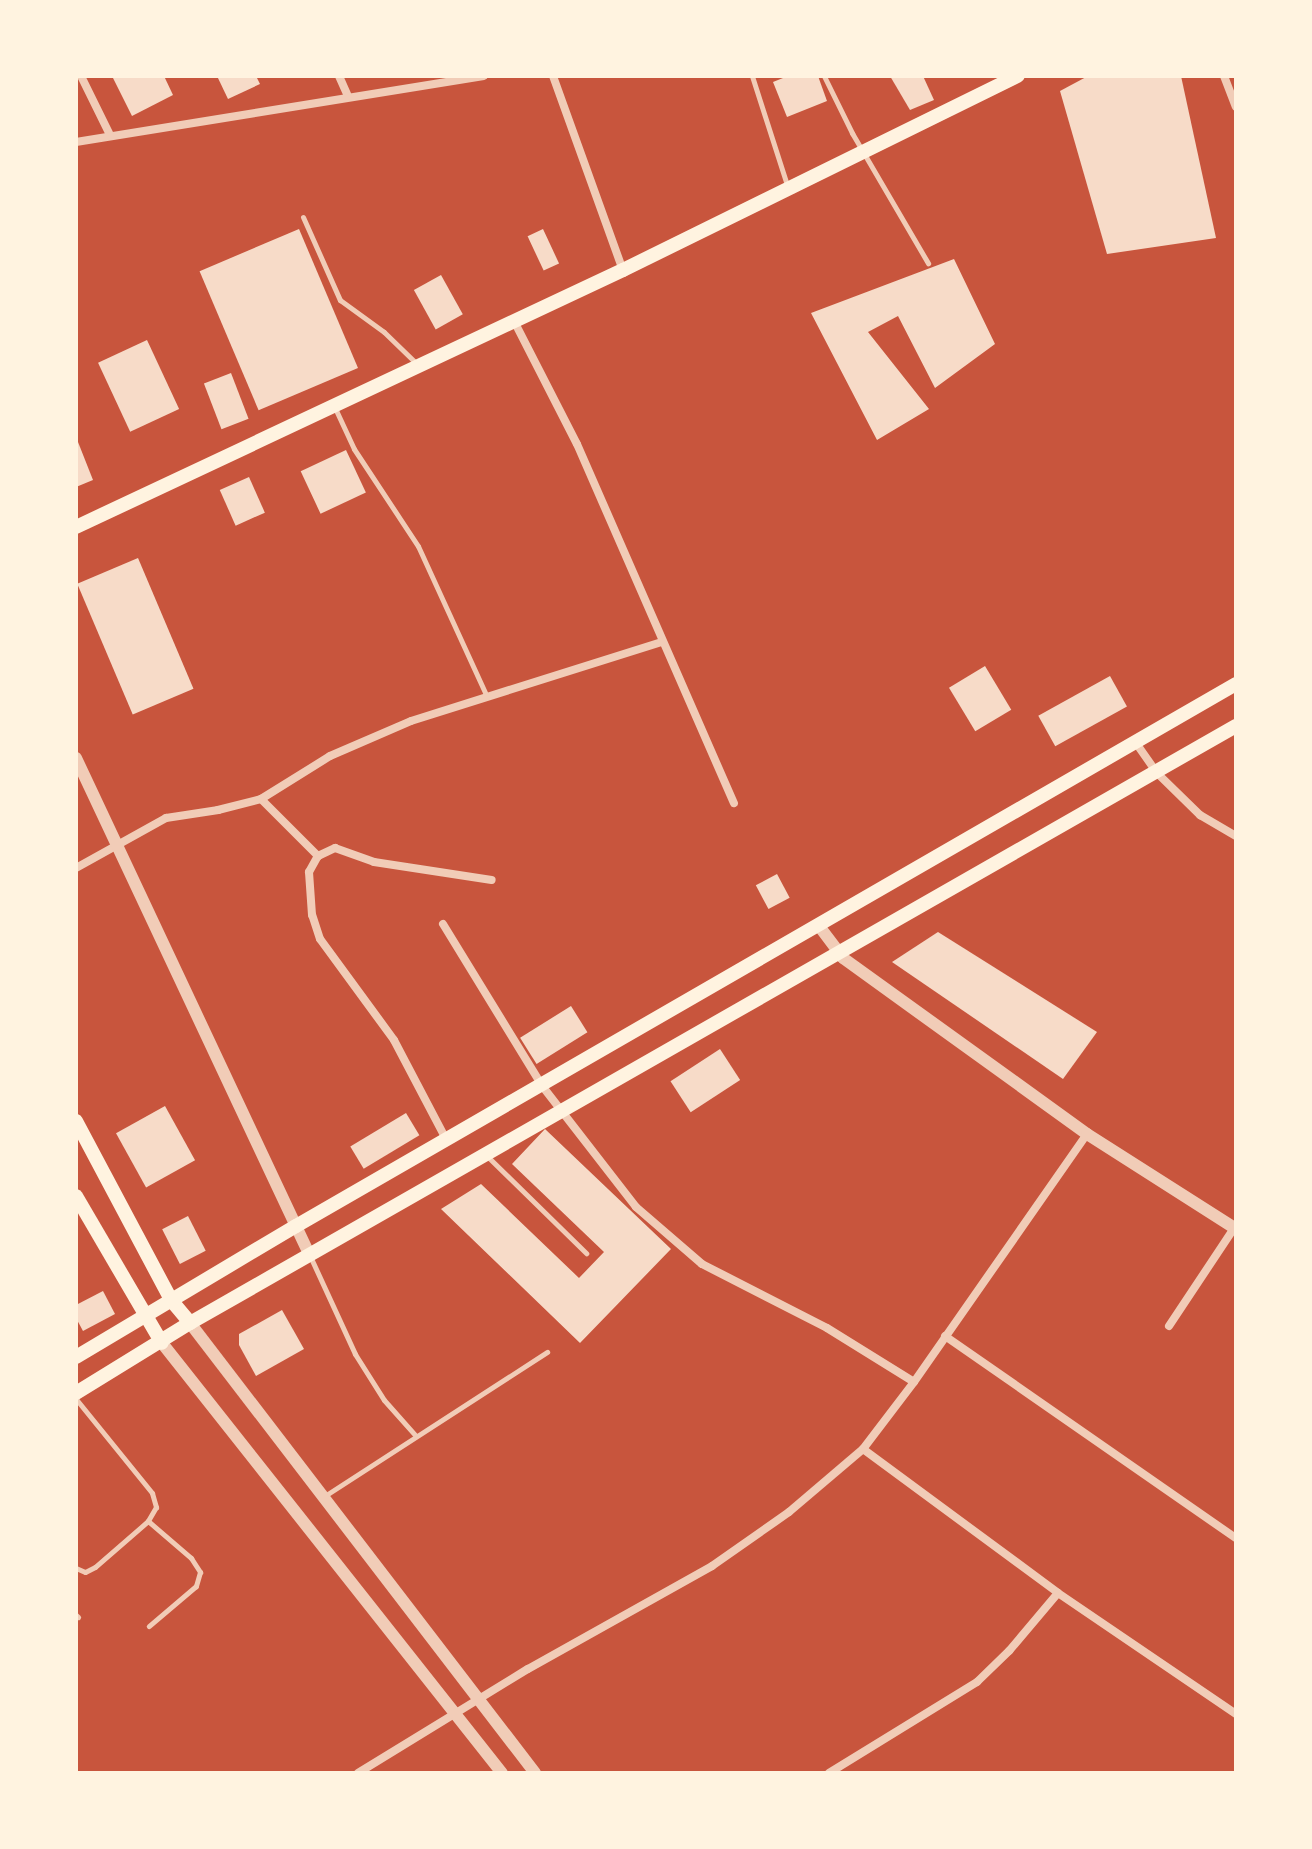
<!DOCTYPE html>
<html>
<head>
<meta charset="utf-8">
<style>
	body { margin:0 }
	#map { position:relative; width:1312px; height:1849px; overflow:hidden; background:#c8553d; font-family:"IBM Plex Sans",sans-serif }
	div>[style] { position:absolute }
	.building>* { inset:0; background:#f7dbc8; transform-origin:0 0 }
	.service>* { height:5px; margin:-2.5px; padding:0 2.5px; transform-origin:2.5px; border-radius:2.5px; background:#f1ccb7 }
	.minor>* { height:8px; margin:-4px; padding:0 4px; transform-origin:4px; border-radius:4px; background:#f1ccb7 }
	.tertiary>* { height:12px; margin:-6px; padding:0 6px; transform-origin:6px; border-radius:6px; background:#f1ccb7 }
	.secondary>* { height:14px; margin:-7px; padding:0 7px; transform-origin:7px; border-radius:7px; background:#fff3e0 }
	span { translate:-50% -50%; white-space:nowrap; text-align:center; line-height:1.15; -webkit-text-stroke:7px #fff3e0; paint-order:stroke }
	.frame { position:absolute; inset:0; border:78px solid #fff3e0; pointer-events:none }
</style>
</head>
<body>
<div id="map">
	<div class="building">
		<i style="clip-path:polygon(112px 76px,164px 76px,173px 95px,132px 116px)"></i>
		<i style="clip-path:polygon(217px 76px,256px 76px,260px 84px,228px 99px)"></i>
		<i style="clip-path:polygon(788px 76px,818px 76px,827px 101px,787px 117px,773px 82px)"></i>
		<i style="clip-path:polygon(890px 76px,923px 76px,934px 100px,910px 110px)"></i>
		<i style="clip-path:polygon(1088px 76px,1181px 76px,1216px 238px,1107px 254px,1060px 91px)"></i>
		<i style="left:299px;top:229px;width:151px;height:108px;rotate:67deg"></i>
		<i style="left:543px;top:229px;width:38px;height:17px;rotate:65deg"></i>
		<i style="clip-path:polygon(954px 259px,995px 344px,935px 388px,898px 316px,868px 332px,929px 409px,877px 440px,811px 313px)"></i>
		<i style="left:441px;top:275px;width:45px;height:31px;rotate:61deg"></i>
		<i style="left:147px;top:340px;width:76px;height:54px;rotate:65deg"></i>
		<i style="left:231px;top:373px;width:49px;height:29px;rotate:69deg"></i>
		<i style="clip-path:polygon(76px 437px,93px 480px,76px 487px)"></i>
		<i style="left:346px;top:450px;width:47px;height:50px;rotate:65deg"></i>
		<i style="left:249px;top:477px;width:39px;height:32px;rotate:66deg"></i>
		<i style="left:138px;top:558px;width:142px;height:66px;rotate:67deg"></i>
		<i style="left:985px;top:666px;width:51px;height:42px;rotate:59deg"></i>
		<i style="left:1110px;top:676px;width:35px;height:82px;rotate:61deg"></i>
		<i style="left:777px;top:874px;width:27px;height:24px;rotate:62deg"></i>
		<i style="clip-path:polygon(938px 932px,1097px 1032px,1063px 1079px,892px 962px)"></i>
		<i style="left:571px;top:1006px;width:31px;height:60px;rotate:58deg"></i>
		<i style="left:720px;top:1049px;width:37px;height:59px;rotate:57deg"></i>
		<i style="left:165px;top:1106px;width:62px;height:56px;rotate:61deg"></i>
		<i style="left:406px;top:1113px;width:26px;height:65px;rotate:59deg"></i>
		<i style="clip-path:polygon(545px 1129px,671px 1249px,580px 1343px,441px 1209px,481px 1184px,579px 1278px,604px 1252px,512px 1164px)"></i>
		<i style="left:188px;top:1216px;width:39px;height:29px;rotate:63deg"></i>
		<i style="clip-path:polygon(103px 1291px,115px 1314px,83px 1331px,76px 1318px,76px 1305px)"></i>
		<i style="clip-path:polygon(282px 1310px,304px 1349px,256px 1376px,239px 1345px,239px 1334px)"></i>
	</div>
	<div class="service">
		<i style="left:752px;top:76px;width:118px;rotate:72.2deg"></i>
		<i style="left:824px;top:76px;width:64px;rotate:63.8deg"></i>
		<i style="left:852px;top:133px;width:151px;rotate:59.7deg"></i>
		<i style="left:303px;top:217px;width:91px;rotate:66deg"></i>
		<i style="left:340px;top:300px;width:54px;rotate:36deg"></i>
		<i style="left:384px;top:332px;width:47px;rotate:44.1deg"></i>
		<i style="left:335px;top:408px;width:45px;rotate:65.1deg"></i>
		<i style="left:354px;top:449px;width:116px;rotate:56.6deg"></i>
		<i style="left:418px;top:546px;width:166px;rotate:65.4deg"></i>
		<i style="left:487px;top:1156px;width:139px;rotate:44.4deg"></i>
		<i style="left:310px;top:1256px;width:108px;rotate:65.3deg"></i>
		<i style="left:355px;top:1354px;width:54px;rotate:57.8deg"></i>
		<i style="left:384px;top:1400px;width:48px;rotate:48.4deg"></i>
		<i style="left:76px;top:1399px;width:121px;rotate:51deg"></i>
		<i style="left:152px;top:1493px;width:15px;rotate:74deg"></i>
		<i style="left:156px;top:1507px;width:16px;rotate:120deg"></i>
		<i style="left:148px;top:1521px;width:70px;rotate:139deg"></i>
		<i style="left:95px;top:1567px;width:11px;rotate:153deg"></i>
		<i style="left:85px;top:1572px;width:10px;rotate:-156deg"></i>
		<i style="left:323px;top:1497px;width:267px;rotate:-32.9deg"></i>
		<i style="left:148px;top:1521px;width:57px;rotate:40.7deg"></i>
		<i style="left:191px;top:1558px;width:17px;rotate:57deg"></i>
		<i style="left:200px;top:1572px;width:15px;rotate:106deg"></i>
		<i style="left:196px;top:1586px;width:62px;rotate:139.6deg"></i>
		<i style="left:76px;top:1615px;width:3px;rotate:45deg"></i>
	</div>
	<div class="minor">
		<i style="left:81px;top:76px;width:66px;rotate:63.8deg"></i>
		<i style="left:339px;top:76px;width:22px;rotate:66deg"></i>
		<i style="left:553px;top:76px;width:206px;rotate:70.2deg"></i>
		<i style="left:1224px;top:76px;width:33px;rotate:69deg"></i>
		<i style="left:76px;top:142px;width:413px;rotate:-9.2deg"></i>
		<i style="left:514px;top:321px;width:138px;rotate:62.9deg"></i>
		<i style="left:577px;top:444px;width:392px;rotate:66.4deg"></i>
		<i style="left:1136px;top:743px;width:35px;rotate:55deg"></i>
		<i style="left:1156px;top:772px;width:62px;rotate:44.3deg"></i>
		<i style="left:1200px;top:815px;width:42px;rotate:30.3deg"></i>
		<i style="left:261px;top:799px;width:81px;rotate:45deg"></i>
		<i style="left:76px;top:868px;width:103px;rotate:-29.1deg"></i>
		<i style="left:166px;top:818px;width:53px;rotate:-8.7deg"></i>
		<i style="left:218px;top:810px;width:44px;rotate:-14.3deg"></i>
		<i style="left:261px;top:799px;width:81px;rotate:-31.9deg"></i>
		<i style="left:330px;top:756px;width:88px;rotate:-23.4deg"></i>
		<i style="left:411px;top:721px;width:262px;rotate:-17.5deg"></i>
		<i style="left:443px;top:924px;width:191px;rotate:58.5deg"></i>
		<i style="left:543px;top:1087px;width:152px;rotate:52.2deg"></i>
		<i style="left:636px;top:1207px;width:87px;rotate:40.8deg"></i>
		<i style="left:702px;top:1264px;width:140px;rotate:27.1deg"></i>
		<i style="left:827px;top:1328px;width:102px;rotate:31.8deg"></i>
		<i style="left:447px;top:1141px;width:114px;rotate:-117.7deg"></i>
		<i style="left:394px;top:1040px;width:125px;rotate:-126.2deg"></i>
		<i style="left:320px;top:939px;width:25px;rotate:-108deg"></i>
		<i style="left:312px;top:915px;width:43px;rotate:-94deg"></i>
		<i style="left:309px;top:872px;width:18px;rotate:-61deg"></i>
		<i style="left:318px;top:856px;width:19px;rotate:-25deg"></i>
		<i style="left:335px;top:848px;width:41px;rotate:19.7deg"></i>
		<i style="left:374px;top:862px;width:119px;rotate:8.7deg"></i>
		<i style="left:1169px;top:1326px;width:118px;rotate:-56.4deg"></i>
		<i style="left:945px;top:1336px;width:354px;rotate:34.8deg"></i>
		<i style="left:863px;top:1449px;width:242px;rotate:36.4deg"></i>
		<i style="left:1058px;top:1593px;width:215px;rotate:34.2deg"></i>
		<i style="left:358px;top:1773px;width:199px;rotate:-31.5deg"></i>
		<i style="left:528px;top:1669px;width:211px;rotate:-29.2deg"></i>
		<i style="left:712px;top:1566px;width:94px;rotate:-35deg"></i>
		<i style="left:789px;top:1512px;width:97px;rotate:-40.4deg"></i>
		<i style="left:863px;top:1449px;width:84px;rotate:-52.7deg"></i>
		<i style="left:914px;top:1382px;width:302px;rotate:-55.1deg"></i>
		<i style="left:829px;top:1773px;width:174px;rotate:-31.6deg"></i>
		<i style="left:977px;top:1682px;width:45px;rotate:-44.1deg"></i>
		<i style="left:1009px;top:1651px;width:76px;rotate:-49.8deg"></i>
	</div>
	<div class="tertiary">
		<i style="left:76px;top:758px;width:550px;rotate:64.83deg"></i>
		<i style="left:819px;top:926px;width:40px;rotate:53deg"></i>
		<i style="left:843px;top:958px;width:301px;rotate:35.8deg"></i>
		<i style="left:1087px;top:1134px;width:177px;rotate:32.5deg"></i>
		<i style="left:190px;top:1323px;width:567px;rotate:52.52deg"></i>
		<i style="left:162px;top:1343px;width:548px;rotate:51.67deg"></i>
	</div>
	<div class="secondary">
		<i style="left:76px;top:527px;width:604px;rotate:-25.17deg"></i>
		<i style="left:623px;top:270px;width:440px;rotate:-26.2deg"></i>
		<i style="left:76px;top:1121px;width:203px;rotate:62deg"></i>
		<i style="left:171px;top:1300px;width:30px;rotate:50deg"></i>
		<i style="left:76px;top:1196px;width:170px;rotate:59.7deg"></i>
		<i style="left:76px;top:1357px;width:256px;rotate:-30.8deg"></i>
		<i style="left:296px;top:1226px;width:1085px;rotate:-29.97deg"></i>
		<i style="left:76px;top:1393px;width:134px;rotate:-31.6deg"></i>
		<i style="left:190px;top:1323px;width:1204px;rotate:-29.72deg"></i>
	</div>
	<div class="frame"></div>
</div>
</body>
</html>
